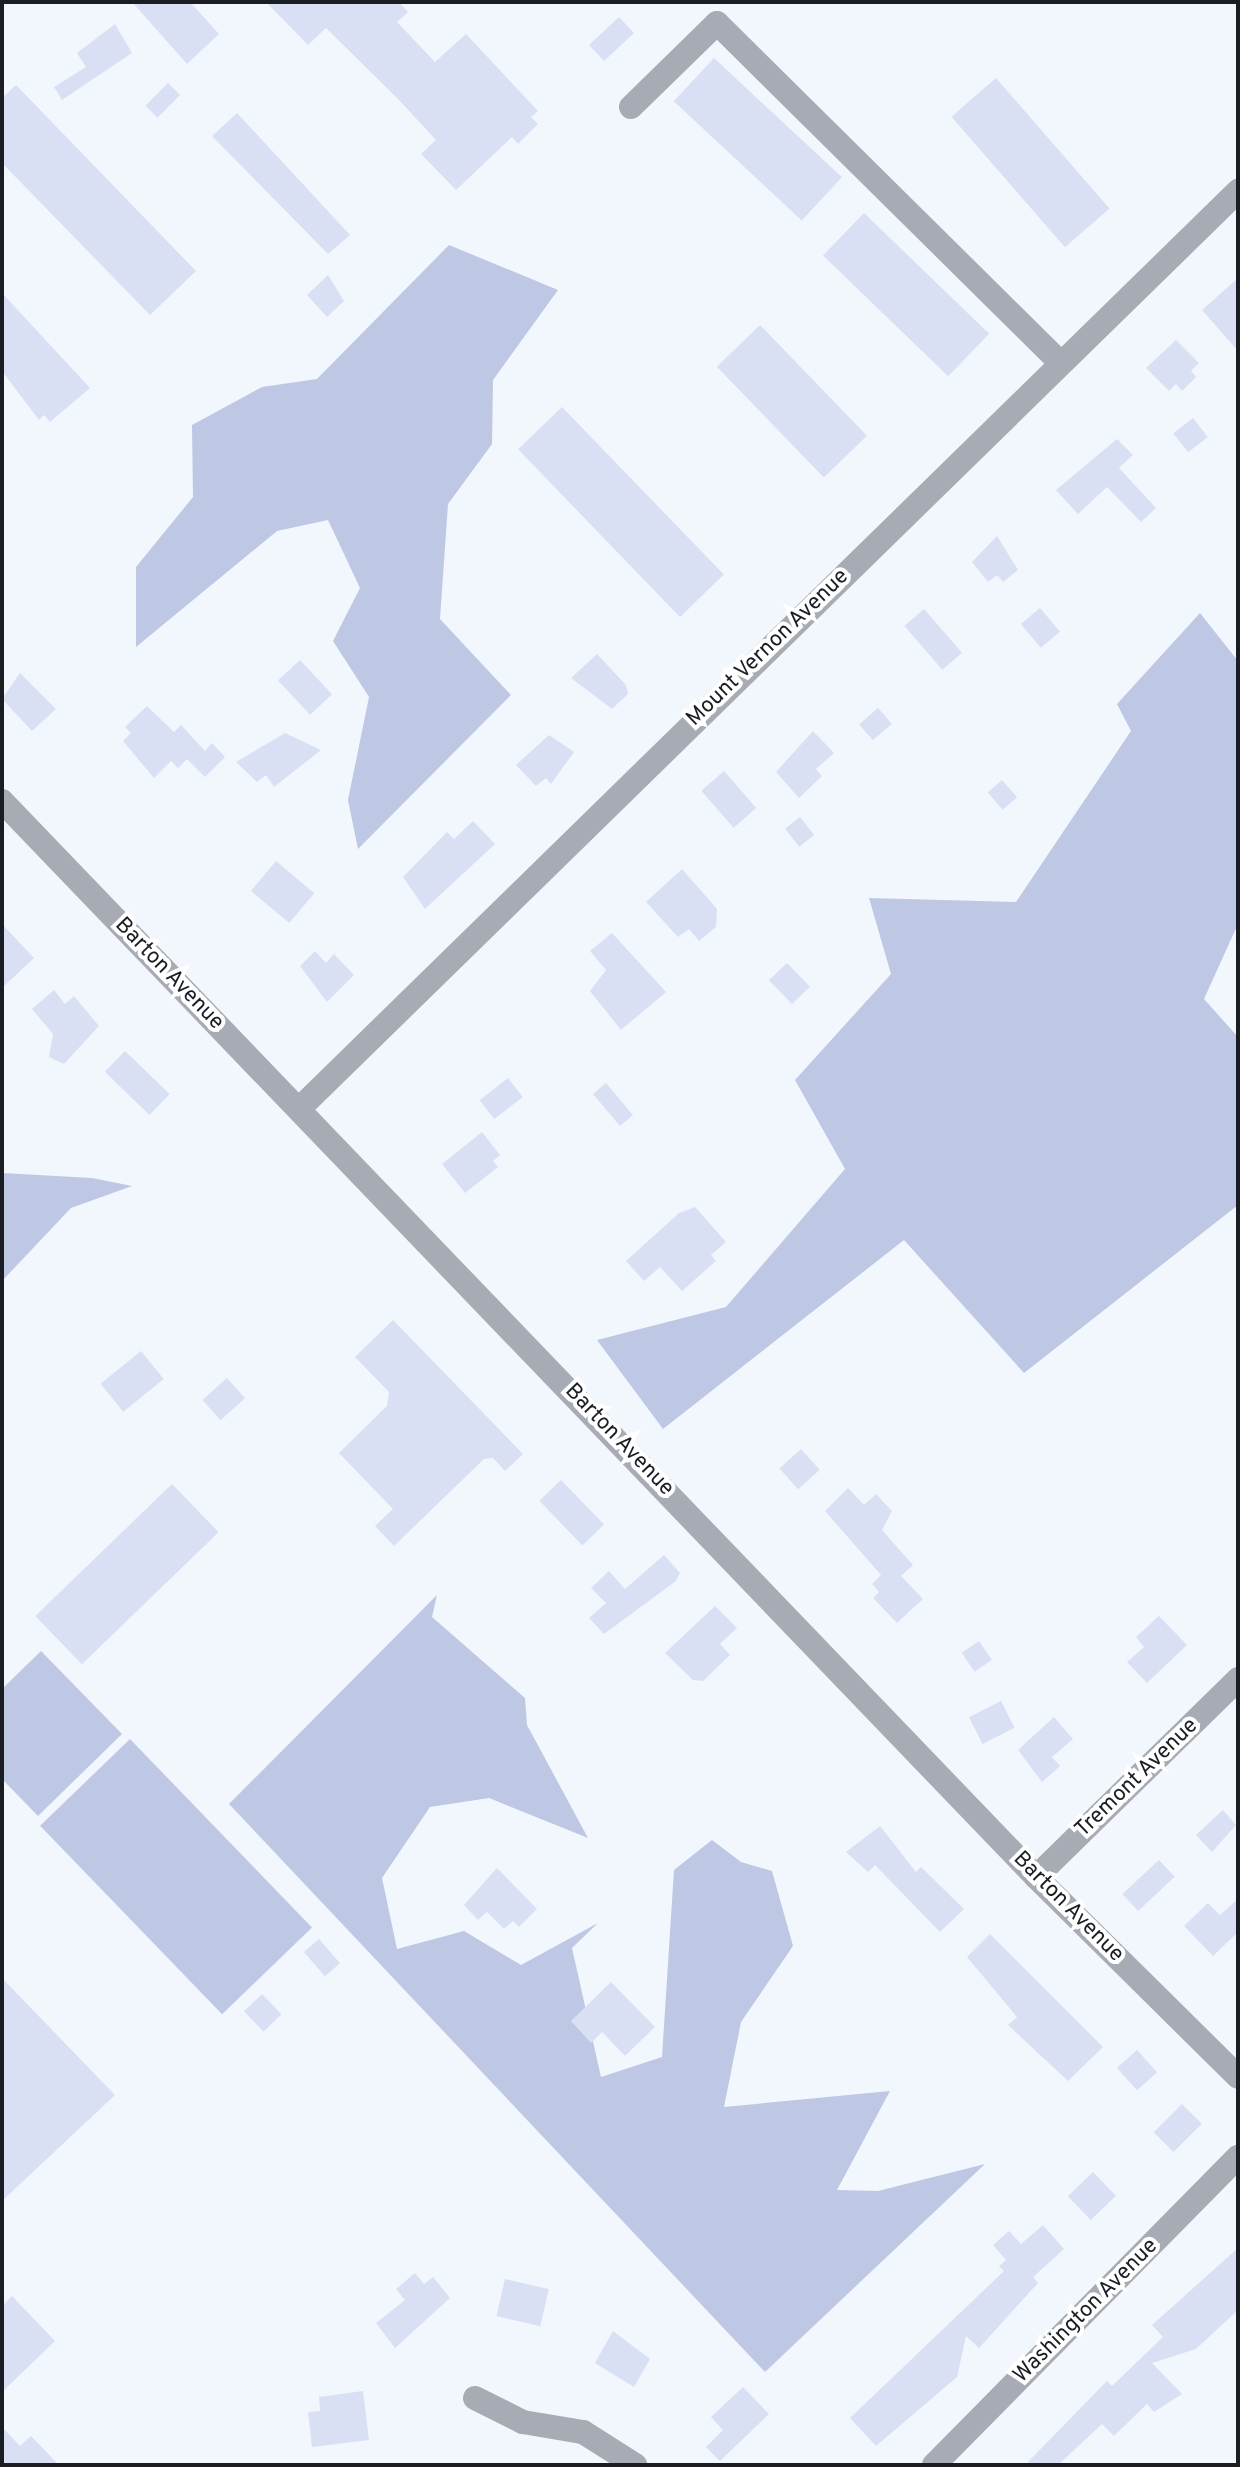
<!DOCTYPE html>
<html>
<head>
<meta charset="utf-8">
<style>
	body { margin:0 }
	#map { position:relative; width:1240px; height:2467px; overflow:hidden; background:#f2f6fd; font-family:Overpass,sans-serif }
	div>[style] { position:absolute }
	.green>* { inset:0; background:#bec8e4; transform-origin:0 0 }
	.building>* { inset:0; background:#d9e0f4; transform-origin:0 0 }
	.minor>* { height:24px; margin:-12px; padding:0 12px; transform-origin:12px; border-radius:12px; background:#a7abb3 }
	span { translate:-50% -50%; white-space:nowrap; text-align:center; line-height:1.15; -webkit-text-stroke:8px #fff; paint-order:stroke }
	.street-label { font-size:22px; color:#1a1d24 }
	.frame { position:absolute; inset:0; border:4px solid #1a1d24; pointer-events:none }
</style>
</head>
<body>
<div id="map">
	<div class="green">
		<i style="clip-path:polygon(449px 245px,558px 290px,493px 380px,492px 444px,448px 504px,440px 619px,511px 695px,358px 849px,348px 800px,369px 697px,333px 641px,360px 588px,328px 520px,277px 531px,136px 647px,136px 567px,193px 497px,192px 425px,262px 387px,317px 379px)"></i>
		<i style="clip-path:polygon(1200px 613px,1238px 661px,1238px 924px,1204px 999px,1238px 1037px,1238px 1205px,1024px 1373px,904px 1240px,663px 1429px,597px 1340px,726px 1307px,845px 1169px,795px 1080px,891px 974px,869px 898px,1016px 902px,1131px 731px,1117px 704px)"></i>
		<i style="clip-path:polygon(2px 1173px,92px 1178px,132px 1186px,71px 1208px,2px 1281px)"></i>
		<i style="clip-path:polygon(437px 1595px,432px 1617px,525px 1698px,527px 1725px,588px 1838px,489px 1798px,430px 1807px,382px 1878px,397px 1949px,464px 1931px,521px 1965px,598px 1923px,572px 1948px,601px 2077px,662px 2057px,674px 1870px,712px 1840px,741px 1862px,772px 1871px,793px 1946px,741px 2022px,724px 2107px,890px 2091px,837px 2190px,878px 2191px,985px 2164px,765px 2372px,229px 1804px)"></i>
		<i style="clip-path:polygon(41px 1651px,122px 1734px,38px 1816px,2px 1779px,2px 1689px)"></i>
		<i style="left:130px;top:1739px;width:262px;height:125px;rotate:46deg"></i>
	</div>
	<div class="building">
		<i style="clip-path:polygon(132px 2px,190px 2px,219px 34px,187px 64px)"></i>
		<i style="clip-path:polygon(266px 2px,399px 2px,408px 12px,397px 22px,435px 62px,466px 34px,538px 111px,531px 117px,538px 124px,518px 144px,512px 137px,456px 190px,421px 154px,436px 140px,399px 100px,326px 28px,308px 45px)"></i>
		<i style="left:619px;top:17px;width:22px;height:41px;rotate:47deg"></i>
		<i style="clip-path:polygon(115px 24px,132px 53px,62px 100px,54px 87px,86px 67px,77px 53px)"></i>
		<i style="left:714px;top:58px;width:175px;height:59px;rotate:43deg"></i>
		<i style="left:996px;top:78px;width:173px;height:59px;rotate:49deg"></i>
		<i style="left:168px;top:83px;width:17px;height:32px;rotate:45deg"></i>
		<i style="clip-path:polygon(16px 85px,196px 271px,150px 315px,2px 163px,2px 98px)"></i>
		<i style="clip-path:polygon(237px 113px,350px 235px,328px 254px,212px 136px)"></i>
		<i style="left:864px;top:213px;width:174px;height:59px;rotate:44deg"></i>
		<i style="clip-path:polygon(328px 275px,344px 301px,327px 317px,307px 295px)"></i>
		<i style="clip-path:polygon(1238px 278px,1238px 351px,1202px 310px)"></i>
		<i style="clip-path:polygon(2px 293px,90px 388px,50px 422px,44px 415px,39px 420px,2px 371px)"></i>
		<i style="left:760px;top:325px;width:154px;height:60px;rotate:46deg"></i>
		<i style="clip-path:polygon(1176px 340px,1199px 363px,1191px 371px,1196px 377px,1182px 391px,1176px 384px,1169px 391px,1146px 368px)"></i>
		<i style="left:562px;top:407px;width:233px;height:61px;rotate:46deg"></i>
		<i style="left:1193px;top:418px;width:24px;height:25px;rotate:52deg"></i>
		<i style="clip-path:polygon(1117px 439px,1133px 455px,1119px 468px,1156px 508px,1141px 522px,1107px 487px,1078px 514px,1056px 490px)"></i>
		<i style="clip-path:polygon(997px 536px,1018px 570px,1003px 582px,997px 575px,988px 582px,972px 562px)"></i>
		<i style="left:1040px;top:608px;width:31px;height:25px;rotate:50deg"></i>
		<i style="left:924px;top:609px;width:58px;height:26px;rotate:49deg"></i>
		<i style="clip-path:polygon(597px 654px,626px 685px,628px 694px,612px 709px,571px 678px)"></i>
		<i style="left:300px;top:660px;width:47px;height:30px;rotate:47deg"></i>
		<i style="clip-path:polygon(20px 673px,56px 709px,32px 731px,2px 699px)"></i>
		<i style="clip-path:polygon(147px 706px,174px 732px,181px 725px,205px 751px,212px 743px,225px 757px,205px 777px,187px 759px,178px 768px,171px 761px,154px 778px,123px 741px,131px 733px,125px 727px)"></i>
		<i style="left:878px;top:708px;width:21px;height:25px;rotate:49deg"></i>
		<i style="clip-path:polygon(813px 731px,834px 753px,816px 769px,822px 776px,799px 798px,776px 772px)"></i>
		<i style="clip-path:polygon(285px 733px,321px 750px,274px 787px,266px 775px,257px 782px,236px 762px)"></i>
		<i style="clip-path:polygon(549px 735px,574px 752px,551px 784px,546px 778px,536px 786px,516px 765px)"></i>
		<i style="left:724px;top:771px;width:49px;height:30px;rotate:49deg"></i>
		<i style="left:1002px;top:780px;width:23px;height:19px;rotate:49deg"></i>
		<i style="left:800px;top:817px;width:23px;height:19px;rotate:52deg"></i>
		<i style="clip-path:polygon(473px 821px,495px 844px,425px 909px,403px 877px,447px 832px,454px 839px)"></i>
		<i style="left:276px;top:861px;width:50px;height:39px;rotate:40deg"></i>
		<i style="clip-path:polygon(682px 869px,717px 909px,716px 927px,699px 941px,689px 929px,678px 937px,646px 902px)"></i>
		<i style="clip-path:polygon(2px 924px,34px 958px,2px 988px)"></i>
		<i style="clip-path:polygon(612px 933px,666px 992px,621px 1030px,590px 991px,606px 970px,590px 951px)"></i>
		<i style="clip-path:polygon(315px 951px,326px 963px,334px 954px,354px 975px,327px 1002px,300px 966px)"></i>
		<i style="left:787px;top:963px;width:33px;height:25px;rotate:46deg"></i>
		<i style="clip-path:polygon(54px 990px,65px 1004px,74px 996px,99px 1026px,64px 1064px,49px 1057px,53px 1034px,32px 1009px)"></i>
		<i style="left:125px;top:1051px;width:62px;height:29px;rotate:44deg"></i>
		<i style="left:508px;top:1078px;width:24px;height:36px;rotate:52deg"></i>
		<i style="left:606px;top:1083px;width:42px;height:17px;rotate:50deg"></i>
		<i style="clip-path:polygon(482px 1132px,500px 1155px,493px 1161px,498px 1167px,465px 1193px,442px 1164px)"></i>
		<i style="clip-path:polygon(695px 1207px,726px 1242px,711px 1255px,716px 1261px,682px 1291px,660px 1267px,644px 1281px,626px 1261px,679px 1213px)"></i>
		<i style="clip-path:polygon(393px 1320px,523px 1454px,505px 1471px,493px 1458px,484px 1459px,394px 1546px,375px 1526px,393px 1509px,339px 1453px,387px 1406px,389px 1392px,355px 1357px)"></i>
		<i style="left:141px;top:1351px;width:36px;height:52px;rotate:51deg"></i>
		<i style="left:227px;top:1378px;width:27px;height:33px;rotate:48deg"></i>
		<i style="left:801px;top:1449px;width:28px;height:29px;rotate:48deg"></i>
		<i style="left:561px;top:1480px;width:62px;height:30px;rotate:46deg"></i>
		<i style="left:172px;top:1484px;width:67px;height:190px;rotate:46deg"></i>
		<i style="clip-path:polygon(848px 1488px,864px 1505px,876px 1494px,892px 1511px,882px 1530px,913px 1565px,901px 1576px,923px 1599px,897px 1623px,873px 1598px,879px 1592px,872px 1584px,881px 1575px,825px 1511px)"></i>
		<i style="clip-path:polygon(664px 1555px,680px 1573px,676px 1581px,604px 1634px,589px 1618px,606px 1603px,591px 1588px,609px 1571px,625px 1589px)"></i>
		<i style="clip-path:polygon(715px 1606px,737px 1628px,720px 1644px,730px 1655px,703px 1681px,693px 1680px,665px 1653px)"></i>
		<i style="clip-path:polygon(1159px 1616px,1187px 1645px,1147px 1683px,1127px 1662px,1144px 1647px,1136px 1637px)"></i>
		<i style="left:979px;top:1641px;width:23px;height:21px;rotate:56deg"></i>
		<i style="left:1001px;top:1701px;width:30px;height:36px;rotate:63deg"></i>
		<i style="clip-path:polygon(1054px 1717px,1073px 1739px,1052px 1757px,1060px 1766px,1042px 1782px,1018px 1750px)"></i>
		<i style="clip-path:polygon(1223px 1810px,1236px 1825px,1212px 1852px,1196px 1835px)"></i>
		<i style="clip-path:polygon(880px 1826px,916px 1872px,921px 1867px,964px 1909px,940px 1932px,875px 1865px,868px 1872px,846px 1852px)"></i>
		<i style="left:1159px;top:1860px;width:23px;height:50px;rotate:47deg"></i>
		<i style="clip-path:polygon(497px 1868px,537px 1909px,519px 1927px,513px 1921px,504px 1929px,487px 1912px,478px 1920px,464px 1905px)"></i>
		<i style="clip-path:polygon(1238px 1899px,1238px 1932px,1213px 1956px,1184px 1926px,1208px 1903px,1220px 1915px)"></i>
		<i style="clip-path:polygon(990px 1934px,1103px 2047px,1068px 2081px,1008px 2025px,1017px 2017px,967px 1957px)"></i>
		<i style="left:319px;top:1939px;width:32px;height:20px;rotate:49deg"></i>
		<i style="clip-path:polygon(2px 1978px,115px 2095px,2px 2201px)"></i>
		<i style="clip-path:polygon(611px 1982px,655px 2027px,625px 2056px,602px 2032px,591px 2043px,571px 2021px)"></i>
		<i style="left:262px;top:1994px;width:28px;height:25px;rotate:46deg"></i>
		<i style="left:1137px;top:2050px;width:30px;height:27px;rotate:48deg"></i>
		<i style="left:1182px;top:2104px;width:28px;height:40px;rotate:45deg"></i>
		<i style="left:1093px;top:2172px;width:33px;height:35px;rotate:46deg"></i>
		<i style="clip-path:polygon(1043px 2225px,1064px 2249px,1033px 2277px,1038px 2283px,979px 2348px,966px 2336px,957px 2377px,876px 2446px,850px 2418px,1004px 2271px,999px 2266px,1006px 2260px,993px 2245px,1009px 2231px,1021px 2244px)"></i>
		<i style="clip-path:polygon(1238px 2248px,1238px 2310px,1196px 2349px,1152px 2363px,1182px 2394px,1154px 2412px,1147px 2404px,1114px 2436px,1102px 2424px,1058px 2465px,1025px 2465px,1107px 2381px,1112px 2386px,1163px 2337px,1152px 2325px)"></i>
		<i style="clip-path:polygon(415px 2273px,424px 2284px,433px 2277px,450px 2298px,395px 2348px,376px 2323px,405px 2300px,396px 2289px)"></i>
		<i style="left:505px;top:2279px;width:45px;height:38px;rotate:13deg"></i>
		<i style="clip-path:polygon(12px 2296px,55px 2341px,2px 2392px,2px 2306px)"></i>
		<i style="clip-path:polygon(613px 2331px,650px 2359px,634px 2387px,595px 2363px)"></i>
		<i style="clip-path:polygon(743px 2387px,769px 2414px,720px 2461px,706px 2447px,723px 2430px,711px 2417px)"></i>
		<i style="clip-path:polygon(363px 2391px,369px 2440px,312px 2447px,308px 2412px,320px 2411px,319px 2397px)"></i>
		<i style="clip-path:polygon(2px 2427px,20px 2446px,31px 2436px,59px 2465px,2px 2465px)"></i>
	</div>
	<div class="minor">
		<i style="left:631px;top:107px;width:120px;rotate:-44.3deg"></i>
		<i style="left:717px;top:23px;width:482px;rotate:44.7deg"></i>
		<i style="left:2px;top:801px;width:1492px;rotate:46.14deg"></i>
		<i style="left:1036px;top:1877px;width:284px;rotate:44.7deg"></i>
		<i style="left:300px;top:1108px;width:1312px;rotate:-44.35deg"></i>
		<i style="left:1036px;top:1877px;width:283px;rotate:-44.4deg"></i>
		<i style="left:475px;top:2398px;width:54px;rotate:26.6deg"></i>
		<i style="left:523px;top:2422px;width:61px;rotate:9.5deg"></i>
		<i style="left:583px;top:2432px;width:62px;rotate:32.4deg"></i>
		<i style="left:934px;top:2465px;width:433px;rotate:-45.4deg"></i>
	</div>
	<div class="street-label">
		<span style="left:768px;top:648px;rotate:-44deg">Mount Vernon Avenue</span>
		<span style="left:169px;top:974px;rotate:46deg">Barton Avenue</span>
		<span style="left:619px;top:1440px;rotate:46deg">Barton Avenue</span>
		<span style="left:1137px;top:1778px;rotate:-44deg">Tremont Avenue</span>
		<span style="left:1068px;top:1907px;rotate:45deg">Barton Avenue</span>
		<span style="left:1086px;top:2311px;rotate:-45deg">Washington Avenue</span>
	</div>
	<div class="frame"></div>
</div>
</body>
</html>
